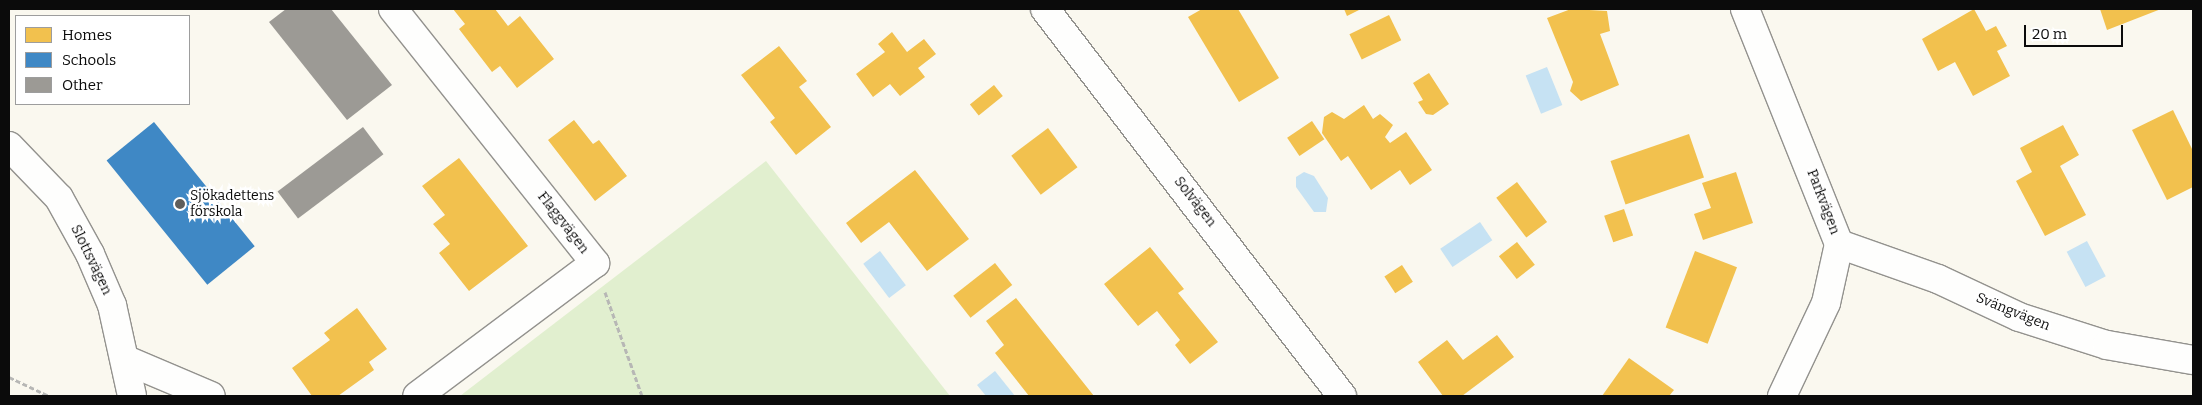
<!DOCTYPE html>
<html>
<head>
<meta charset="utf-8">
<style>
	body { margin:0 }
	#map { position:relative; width:2202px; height:405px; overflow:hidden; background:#faf8ef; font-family:Bitter,serif }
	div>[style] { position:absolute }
	.green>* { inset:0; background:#e1efcf }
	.water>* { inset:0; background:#c6e2f3; transform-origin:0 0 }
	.homes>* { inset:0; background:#f2c14e; transform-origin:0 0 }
	.schools>* { inset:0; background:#3f88c5; transform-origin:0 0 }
	.building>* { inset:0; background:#9c9a95; transform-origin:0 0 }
	.path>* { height:3px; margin-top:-1.5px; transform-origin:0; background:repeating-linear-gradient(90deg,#b7b7b5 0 5px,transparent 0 7.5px) }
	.roads { filter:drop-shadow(1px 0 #93928e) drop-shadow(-1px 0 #93928e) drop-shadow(0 1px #93928e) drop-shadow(0 -1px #93928e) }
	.minor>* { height:28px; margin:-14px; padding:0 14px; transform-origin:14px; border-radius:14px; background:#fefefd }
	.dots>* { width:14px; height:14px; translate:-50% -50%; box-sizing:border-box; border:2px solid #fff; border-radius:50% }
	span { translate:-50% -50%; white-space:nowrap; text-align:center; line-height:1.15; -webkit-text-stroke:5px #fff; paint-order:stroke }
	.poi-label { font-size:14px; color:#0b0b0b }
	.left { translate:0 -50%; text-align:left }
	.street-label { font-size:14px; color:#0b0b0b }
	.frame { position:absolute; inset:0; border:10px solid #0b0b0b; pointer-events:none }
	.legend { position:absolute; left:15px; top:15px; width:175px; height:90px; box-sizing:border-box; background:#fff; border:1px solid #9d9d9d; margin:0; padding:6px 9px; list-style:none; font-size:15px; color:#0b0b0b }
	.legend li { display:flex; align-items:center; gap:10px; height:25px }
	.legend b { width:25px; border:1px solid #9d9d9d }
	.scale { position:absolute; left:2024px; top:25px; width:99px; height:22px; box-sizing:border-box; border:2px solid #0b0b0b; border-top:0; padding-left:6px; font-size:15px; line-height:18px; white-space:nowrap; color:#0b0b0b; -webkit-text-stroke:4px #fff; paint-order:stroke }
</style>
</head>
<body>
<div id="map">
	<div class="green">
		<i style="clip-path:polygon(766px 161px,950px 396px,460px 396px,594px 293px)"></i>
	</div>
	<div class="water">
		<i style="left:1547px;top:67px;width:41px;height:23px;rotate:68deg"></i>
		<i style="clip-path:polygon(1304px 172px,1314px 176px,1328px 198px,1326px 212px,1314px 212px,1296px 187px,1296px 177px)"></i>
		<i style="left:1480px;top:222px;width:22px;height:48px;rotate:56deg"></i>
		<i style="left:2087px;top:241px;width:40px;height:23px;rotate:62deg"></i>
		<i style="left:880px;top:251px;width:43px;height:21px;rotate:53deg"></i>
		<i style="clip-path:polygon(995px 371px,1015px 396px,986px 396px,977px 385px)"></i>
	</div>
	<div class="homes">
		<i style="clip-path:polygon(453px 9px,495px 9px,508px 26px,520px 16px,554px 59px,517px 88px,500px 66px,492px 72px,459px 29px,465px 24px)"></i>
		<i style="clip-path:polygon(1202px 9px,1238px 9px,1279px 78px,1239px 102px,1188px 17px)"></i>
		<i style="clip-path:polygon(1344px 9px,1361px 9px,1347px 16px)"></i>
		<i style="clip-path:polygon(1571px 9px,1607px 11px,1610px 31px,1600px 34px,1619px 85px,1581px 101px,1570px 91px,1573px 82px,1547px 18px)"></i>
		<i style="clip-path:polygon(1974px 9px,1986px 31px,1996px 26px,2007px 46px,1997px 51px,2010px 76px,1973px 96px,1955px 62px,1938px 71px,1922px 39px)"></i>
		<i style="clip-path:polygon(2100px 9px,2161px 9px,2107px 30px)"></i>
		<i style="left:1389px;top:15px;width:28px;height:44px;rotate:64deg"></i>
		<i style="clip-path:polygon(892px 32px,907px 52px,924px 39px,936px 54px,918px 68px,925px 77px,900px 96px,890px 84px,873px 97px,856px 74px,885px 52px,878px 44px)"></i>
		<i style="clip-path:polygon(779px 46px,807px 81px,799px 87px,831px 127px,796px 155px,770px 122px,775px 118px,741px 75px)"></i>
		<i style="clip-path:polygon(1429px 73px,1449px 104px,1433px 115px,1426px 114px,1418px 102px,1423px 100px,1413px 83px)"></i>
		<i style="left:994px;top:85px;width:14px;height:31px;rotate:51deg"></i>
		<i style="clip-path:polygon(1364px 105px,1373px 119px,1380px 114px,1393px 125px,1385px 137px,1390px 143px,1406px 132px,1432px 170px,1410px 185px,1400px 170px,1371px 190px,1348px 156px,1341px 161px,1322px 133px,1324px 117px,1332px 112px,1344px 119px)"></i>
		<i style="clip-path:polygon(2173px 110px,2193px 151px,2193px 187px,2167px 200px,2132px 130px)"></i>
		<i style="clip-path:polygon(574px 120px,593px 144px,599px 140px,627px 176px,595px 201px,548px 140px)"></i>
		<i style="left:1312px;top:121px;width:22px;height:30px;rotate:56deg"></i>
		<i style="clip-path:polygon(2063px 125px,2079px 155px,2060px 166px,2086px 215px,2045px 236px,2016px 181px,2032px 172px,2020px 148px)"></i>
		<i style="left:1048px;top:128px;width:49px;height:46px;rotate:53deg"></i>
		<i style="left:1689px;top:134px;width:46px;height:83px;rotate:71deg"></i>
		<i style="clip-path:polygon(459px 158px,528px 246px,469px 291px,439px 253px,450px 244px,433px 224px,445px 215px,422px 186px)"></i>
		<i style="clip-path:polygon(915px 170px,969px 239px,927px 271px,889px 222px,861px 243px,846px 223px)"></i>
		<i style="clip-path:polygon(1736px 172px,1753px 223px,1703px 240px,1694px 214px,1711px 208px,1702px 183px)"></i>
		<i style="left:1517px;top:182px;width:50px;height:26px;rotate:53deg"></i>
		<i style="left:1624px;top:209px;width:28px;height:21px;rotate:71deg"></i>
		<i style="left:1517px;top:242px;width:29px;height:23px;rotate:52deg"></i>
		<i style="clip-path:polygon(1150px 247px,1184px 289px,1178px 293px,1218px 342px,1190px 364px,1175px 345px,1180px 340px,1157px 311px,1138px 326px,1104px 284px)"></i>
		<i style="left:1695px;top:251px;width:45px;height:82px;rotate:21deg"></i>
		<i style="left:995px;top:263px;width:28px;height:53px;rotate:52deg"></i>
		<i style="left:1402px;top:265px;width:20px;height:21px;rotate:57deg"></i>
		<i style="clip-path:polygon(1016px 298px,1094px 396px,1029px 396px,995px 353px,1004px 345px,986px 321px)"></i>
		<i style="clip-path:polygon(357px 308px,387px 349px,369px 362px,374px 370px,338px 396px,312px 396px,292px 368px,330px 340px,324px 333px)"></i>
		<i style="clip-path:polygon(1497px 335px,1514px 357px,1462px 396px,1443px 396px,1418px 362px,1447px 340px,1463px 360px)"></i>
		<i style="clip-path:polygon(1629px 358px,1674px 390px,1669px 396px,1602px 396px)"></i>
	</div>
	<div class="schools">
		<i style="left:154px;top:122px;width:160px;height:61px;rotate:51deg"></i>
	</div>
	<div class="building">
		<i style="clip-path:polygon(286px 9px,331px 9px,392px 85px,347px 120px,269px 22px)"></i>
		<i style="left:363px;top:127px;width:34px;height:107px;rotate:53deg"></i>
	</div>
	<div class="path">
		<i style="left:605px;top:292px;width:110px;rotate:70.4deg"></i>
		<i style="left:9px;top:377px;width:44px;rotate:25.4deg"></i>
	</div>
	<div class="roads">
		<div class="minor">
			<i style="left:393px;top:9px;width:325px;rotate:51.5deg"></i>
			<i style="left:595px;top:263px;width:222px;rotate:143.2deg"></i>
			<i style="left:1045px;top:9px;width:488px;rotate:52.5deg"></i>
			<i style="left:1745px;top:9px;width:253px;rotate:68.2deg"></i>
			<i style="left:1839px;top:244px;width:60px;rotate:102.4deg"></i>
			<i style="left:1826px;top:303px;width:103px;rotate:115.3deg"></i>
			<i style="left:9px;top:146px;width:72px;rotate:46.1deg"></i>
			<i style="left:59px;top:198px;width:64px;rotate:61deg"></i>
			<i style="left:90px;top:254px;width:56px;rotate:66.7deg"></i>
			<i style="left:112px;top:305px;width:93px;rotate:77.6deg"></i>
			<i style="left:1839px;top:244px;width:105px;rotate:19.5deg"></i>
			<i style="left:1938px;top:279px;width:89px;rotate:25.1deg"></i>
			<i style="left:2019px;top:317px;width:92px;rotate:17.7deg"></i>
			<i style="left:2107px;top:345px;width:87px;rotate:9.9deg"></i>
			<i style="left:126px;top:360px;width:92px;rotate:23deg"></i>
		</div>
	</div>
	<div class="dots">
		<i style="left:180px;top:204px;background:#5f5e5b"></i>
	</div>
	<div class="poi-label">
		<span class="left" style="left:190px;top:204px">Sjökadettens<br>förskola</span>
	</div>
	<div class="street-label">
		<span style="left:1195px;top:202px;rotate:52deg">Solvägen</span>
		<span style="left:1823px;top:202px;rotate:69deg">Parkvägen</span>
		<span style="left:563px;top:223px;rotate:52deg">Flaggvägen</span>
		<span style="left:91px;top:260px;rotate:64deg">Slottsvägen</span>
		<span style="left:2013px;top:312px;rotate:22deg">Svängvägen</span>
	</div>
	<div class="frame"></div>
	<ul class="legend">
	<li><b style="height:14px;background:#f2c14e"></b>Homes</li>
	<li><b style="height:14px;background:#3f88c5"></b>Schools</li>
	<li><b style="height:14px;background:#9c9a95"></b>Other</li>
	</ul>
	<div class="scale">20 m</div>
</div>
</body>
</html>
